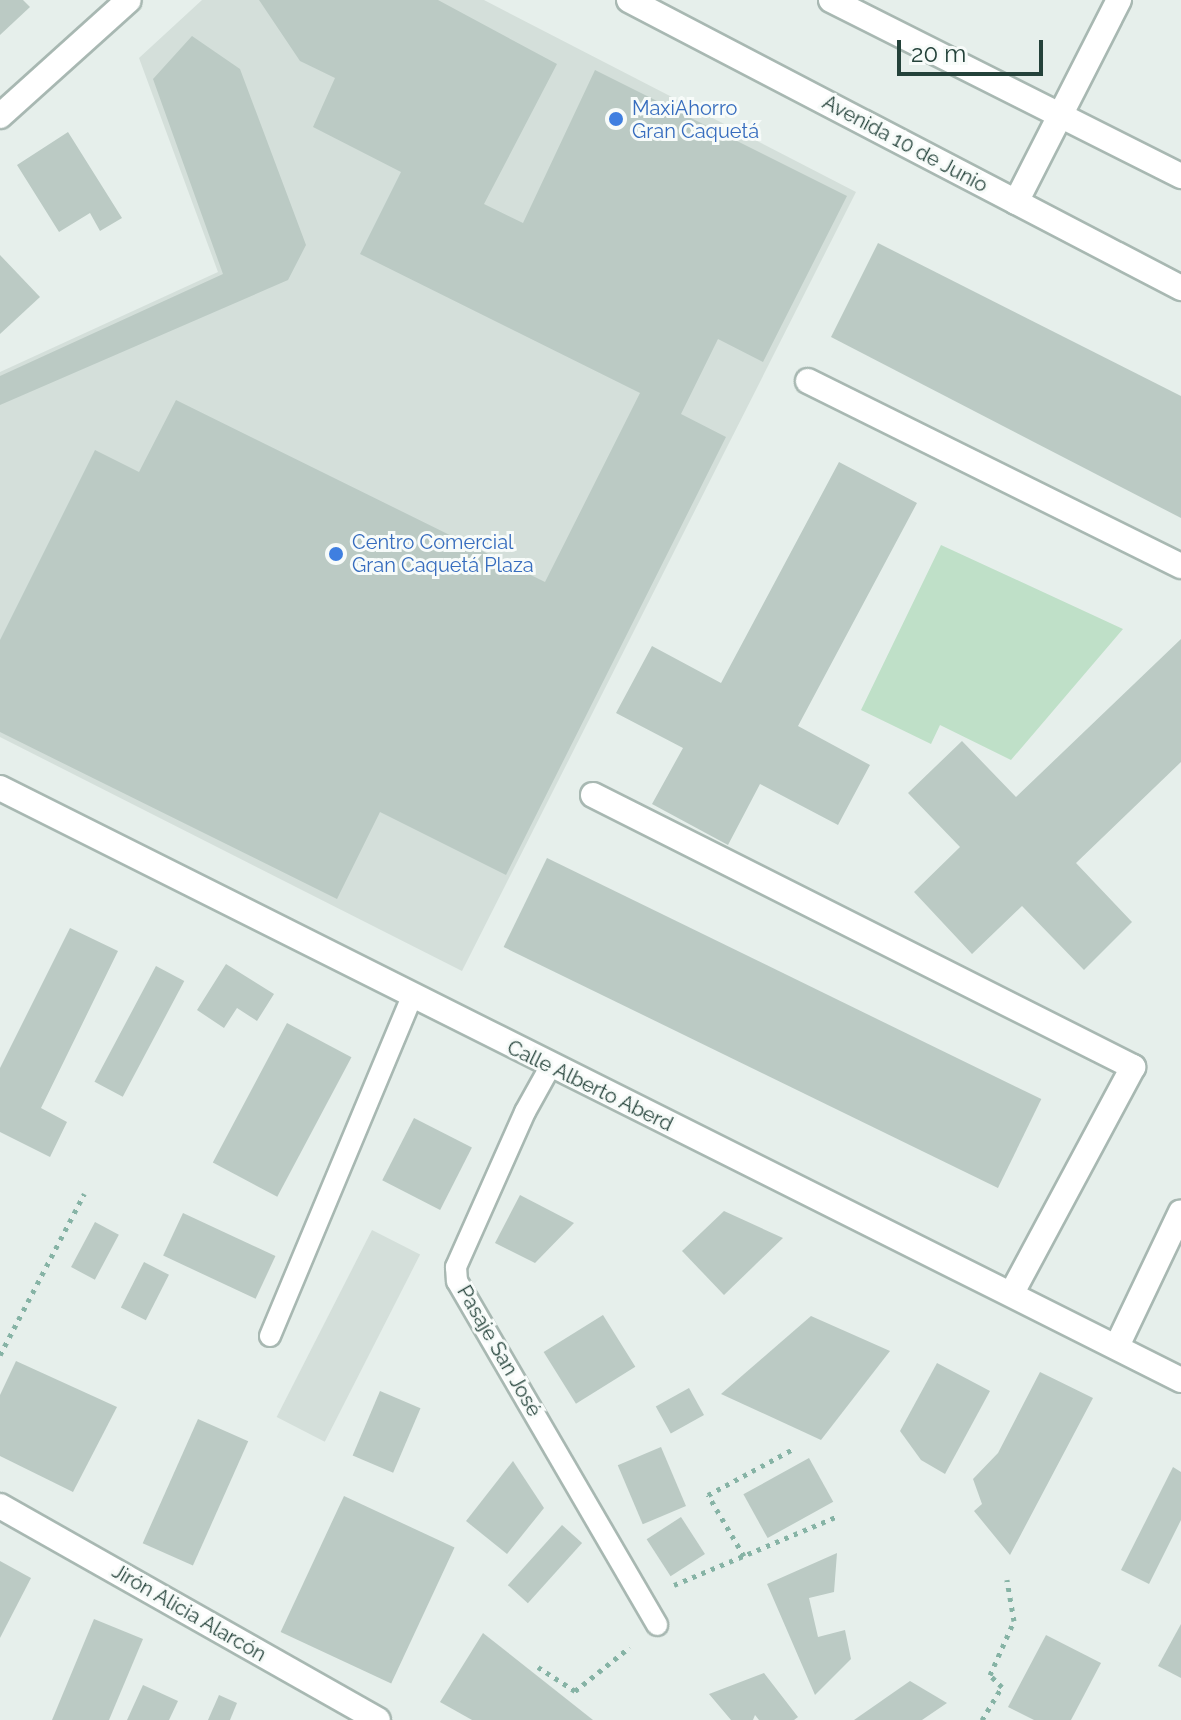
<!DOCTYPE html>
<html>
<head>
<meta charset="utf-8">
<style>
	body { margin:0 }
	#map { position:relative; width:1181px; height:1720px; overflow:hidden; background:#e6efeb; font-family:Raleway,sans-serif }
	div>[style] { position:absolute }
	.built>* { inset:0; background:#d4dfda; transform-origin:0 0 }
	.green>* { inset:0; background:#bfe0c8 }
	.building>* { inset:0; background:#bbcac4; transform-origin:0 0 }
	.path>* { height:5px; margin-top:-2.5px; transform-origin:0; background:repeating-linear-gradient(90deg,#86b3a5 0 4px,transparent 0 10px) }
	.roads { filter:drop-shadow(2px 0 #a8b8b2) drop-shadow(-2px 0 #a8b8b2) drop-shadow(0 2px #a8b8b2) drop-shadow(0 -2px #a8b8b2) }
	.service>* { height:20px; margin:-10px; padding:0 10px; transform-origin:10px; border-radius:10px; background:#fff }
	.minor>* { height:24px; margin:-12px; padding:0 12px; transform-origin:12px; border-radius:12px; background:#fff }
	.tertiary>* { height:24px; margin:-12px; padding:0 12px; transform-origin:12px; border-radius:12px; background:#fff }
	.dots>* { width:22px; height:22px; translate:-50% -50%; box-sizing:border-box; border:4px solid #f7fbf9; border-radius:50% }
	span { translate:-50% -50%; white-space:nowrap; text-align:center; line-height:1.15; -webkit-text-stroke:6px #f7fbf9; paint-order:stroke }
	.shop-label { font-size:20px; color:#366cbe }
	.left { translate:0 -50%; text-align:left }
	.street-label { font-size:20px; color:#24423a }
	.scale { position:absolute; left:897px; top:40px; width:146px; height:36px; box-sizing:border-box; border:4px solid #24423a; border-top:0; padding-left:10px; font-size:24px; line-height:28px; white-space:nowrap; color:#24423a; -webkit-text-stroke:6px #f7fbf9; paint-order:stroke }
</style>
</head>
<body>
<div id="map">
	<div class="built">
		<i style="clip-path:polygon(202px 0,484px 0,856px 192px,462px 971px,0 737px,0 372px,218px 272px,139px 58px)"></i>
		<i style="left:372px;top:1230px;width:54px;height:210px;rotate:27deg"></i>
	</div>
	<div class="green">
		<i style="clip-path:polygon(941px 545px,1123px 629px,1011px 760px,940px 725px,931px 744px,861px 710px)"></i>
	</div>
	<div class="building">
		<i style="clip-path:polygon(0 0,23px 0,30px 7px,0 35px)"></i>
		<i style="clip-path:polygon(259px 0,438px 0,557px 64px,484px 204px,523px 223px,595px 70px,847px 196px,763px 362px,718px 339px,681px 414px,726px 437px,506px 875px,380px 812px,337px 899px,0 732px,0 640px,95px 450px,139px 472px,176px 400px,545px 582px,640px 393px,360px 254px,401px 172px,313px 127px,335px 78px,300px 61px)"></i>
		<i style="clip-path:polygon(192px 36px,240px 69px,306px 245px,288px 280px,0 405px,0 376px,223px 274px,153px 79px)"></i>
		<i style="clip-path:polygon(68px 132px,122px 218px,100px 231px,90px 213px,59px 232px,17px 165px)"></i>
		<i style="clip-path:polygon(878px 243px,1181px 396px,1181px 518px,831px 337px)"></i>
		<i style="clip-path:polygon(0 255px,40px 297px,0 334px)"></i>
		<i style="clip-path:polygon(839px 462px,917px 503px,798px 726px,870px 765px,838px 825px,760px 784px,728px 845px,652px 804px,683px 748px,616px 713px,652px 646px,721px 683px)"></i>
		<i style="clip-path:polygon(1181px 639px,1181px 762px,1076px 863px,1132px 922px,1084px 970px,1022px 906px,972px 954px,914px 892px,960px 847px,908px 793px,962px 741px,1016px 797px)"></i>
		<i style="left:547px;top:858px;width:550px;height:99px;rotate:26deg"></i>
		<i style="clip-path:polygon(70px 928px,118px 951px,41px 1108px,67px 1122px,50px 1157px,0 1132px,0 1068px)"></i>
		<i style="clip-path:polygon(226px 964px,274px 994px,257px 1021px,237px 1008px,224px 1028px,197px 1010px)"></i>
		<i style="left:156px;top:966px;width:32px;height:131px;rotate:28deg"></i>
		<i style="left:287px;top:1023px;width:73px;height:158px;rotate:28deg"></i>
		<i style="left:414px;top:1118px;width:65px;height:70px;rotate:27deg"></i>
		<i style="clip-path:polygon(520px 1195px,574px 1223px,535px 1263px,495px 1243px)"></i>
		<i style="clip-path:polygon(724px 1211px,783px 1238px,724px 1295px,682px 1251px)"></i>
		<i style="left:183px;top:1213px;width:102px;height:47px;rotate:25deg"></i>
		<i style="left:95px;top:1222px;width:27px;height:51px;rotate:28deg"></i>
		<i style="left:144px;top:1262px;width:28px;height:51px;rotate:27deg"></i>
		<i style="left:603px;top:1315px;width:61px;height:70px;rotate:58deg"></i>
		<i style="clip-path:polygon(811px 1316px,890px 1351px,821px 1440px,721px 1394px)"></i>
		<i style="clip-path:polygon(16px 1361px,117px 1407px,73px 1492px,0 1456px,0 1395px)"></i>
		<i style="clip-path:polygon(937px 1363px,990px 1391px,945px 1474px,921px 1460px,900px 1431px)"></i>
		<i style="clip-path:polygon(1040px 1372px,1093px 1398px,1010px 1555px,974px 1511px,982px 1504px,973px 1479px,998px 1453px)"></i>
		<i style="left:689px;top:1388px;width:31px;height:38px;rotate:61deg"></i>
		<i style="left:380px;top:1391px;width:44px;height:70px;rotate:23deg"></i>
		<i style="left:198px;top:1419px;width:55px;height:136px;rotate:24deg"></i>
		<i style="left:661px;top:1447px;width:64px;height:47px;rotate:67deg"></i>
		<i style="left:809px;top:1458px;width:50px;height:75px;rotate:61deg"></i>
		<i style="clip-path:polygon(513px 1461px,544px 1508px,507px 1554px,466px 1521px)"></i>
		<i style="clip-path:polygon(1173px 1467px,1181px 1472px,1181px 1520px,1149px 1584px,1121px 1570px)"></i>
		<i style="left:344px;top:1496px;width:122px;height:150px;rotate:25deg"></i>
		<i style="left:681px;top:1517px;width:44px;height:41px;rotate:57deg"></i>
		<i style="left:562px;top:1525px;width:27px;height:81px;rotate:42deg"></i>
		<i style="clip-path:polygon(837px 1553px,834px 1592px,809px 1598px,818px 1637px,845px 1630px,851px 1659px,815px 1695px,767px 1584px)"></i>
		<i style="clip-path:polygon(0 1561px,31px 1578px,0 1638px)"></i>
		<i style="clip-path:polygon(94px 1619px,143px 1639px,109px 1720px,52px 1720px)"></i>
		<i style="clip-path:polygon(1181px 1624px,1181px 1678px,1158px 1666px)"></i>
		<i style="clip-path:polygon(483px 1633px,593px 1720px,472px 1720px,440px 1702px)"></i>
		<i style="clip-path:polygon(1046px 1635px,1101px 1663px,1071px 1720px,1034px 1720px,1008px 1707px)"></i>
		<i style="clip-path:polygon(764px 1673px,798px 1717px,794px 1720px,759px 1720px,755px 1715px,753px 1720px,731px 1720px,709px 1694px)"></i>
		<i style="clip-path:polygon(910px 1681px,947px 1703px,922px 1720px,854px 1720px)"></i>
		<i style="clip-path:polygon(143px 1685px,178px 1701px,169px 1720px,127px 1720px)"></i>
		<i style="clip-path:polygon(219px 1695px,237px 1703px,230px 1720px,208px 1720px)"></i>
	</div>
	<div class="path">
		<i style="left:0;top:1355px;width:182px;rotate:-62.4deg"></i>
		<i style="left:744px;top:1556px;width:71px;rotate:-120.5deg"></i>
		<i style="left:708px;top:1495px;width:99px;rotate:-28.4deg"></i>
		<i style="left:674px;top:1585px;width:176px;rotate:-22.8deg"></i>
		<i style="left:538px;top:1667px;width:44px;rotate:33deg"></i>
		<i style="left:575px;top:1691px;width:70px;rotate:-38.7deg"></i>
		<i style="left:982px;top:1720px;width:39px;rotate:-59deg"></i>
		<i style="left:1002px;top:1687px;width:17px;rotate:-135deg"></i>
		<i style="left:990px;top:1675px;width:59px;rotate:-66deg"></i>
		<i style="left:1014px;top:1621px;width:42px;rotate:-99.7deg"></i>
	</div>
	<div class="roads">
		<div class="service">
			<i style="left:550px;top:1067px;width:51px;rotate:119.1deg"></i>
			<i style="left:525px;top:1112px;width:170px;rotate:114deg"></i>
			<i style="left:456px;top:1267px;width:14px;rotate:86deg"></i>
			<i style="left:457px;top:1281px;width:398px;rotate:59.8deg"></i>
			<i style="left:270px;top:1336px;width:368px;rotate:-67.3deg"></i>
		</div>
		<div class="minor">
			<i style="left:0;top:116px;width:173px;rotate:-42deg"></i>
			<i style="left:1016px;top:202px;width:227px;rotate:-63deg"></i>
			<i style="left:808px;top:381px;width:416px;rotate:26.4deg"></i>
			<i style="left:0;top:788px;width:1321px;rotate:26.62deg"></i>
			<i style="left:593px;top:795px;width:605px;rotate:26.73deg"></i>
			<i style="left:1133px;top:1067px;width:256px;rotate:118.2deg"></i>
			<i style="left:1117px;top:1346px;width:148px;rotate:-64.5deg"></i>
			<i style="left:0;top:1506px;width:434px;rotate:29.5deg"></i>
		</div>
		<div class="tertiary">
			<i style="left:629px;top:0;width:623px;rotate:27.55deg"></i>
			<i style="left:831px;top:0;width:392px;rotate:26.7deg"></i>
		</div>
	</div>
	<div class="dots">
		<i style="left:616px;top:119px;background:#3f7fe0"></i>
		<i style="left:336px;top:554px;background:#3f7fe0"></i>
	</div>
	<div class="shop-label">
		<span class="left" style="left:632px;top:120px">MaxiAhorro<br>Gran Caquetá</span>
		<span class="left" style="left:352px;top:554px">Centro Comercial<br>Gran Caquetá Plaza</span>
	</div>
	<div class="street-label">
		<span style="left:905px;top:144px;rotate:28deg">Avenida 10 de Junio</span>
		<span style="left:590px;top:1086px;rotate:26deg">Calle Alberto Aberd</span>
		<span style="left:499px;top:1351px;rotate:60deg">Pasaje San José</span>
		<span style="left:189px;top:1613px;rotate:30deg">Jirón Alicia Alarcón</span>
	</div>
	<div class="scale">20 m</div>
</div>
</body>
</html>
